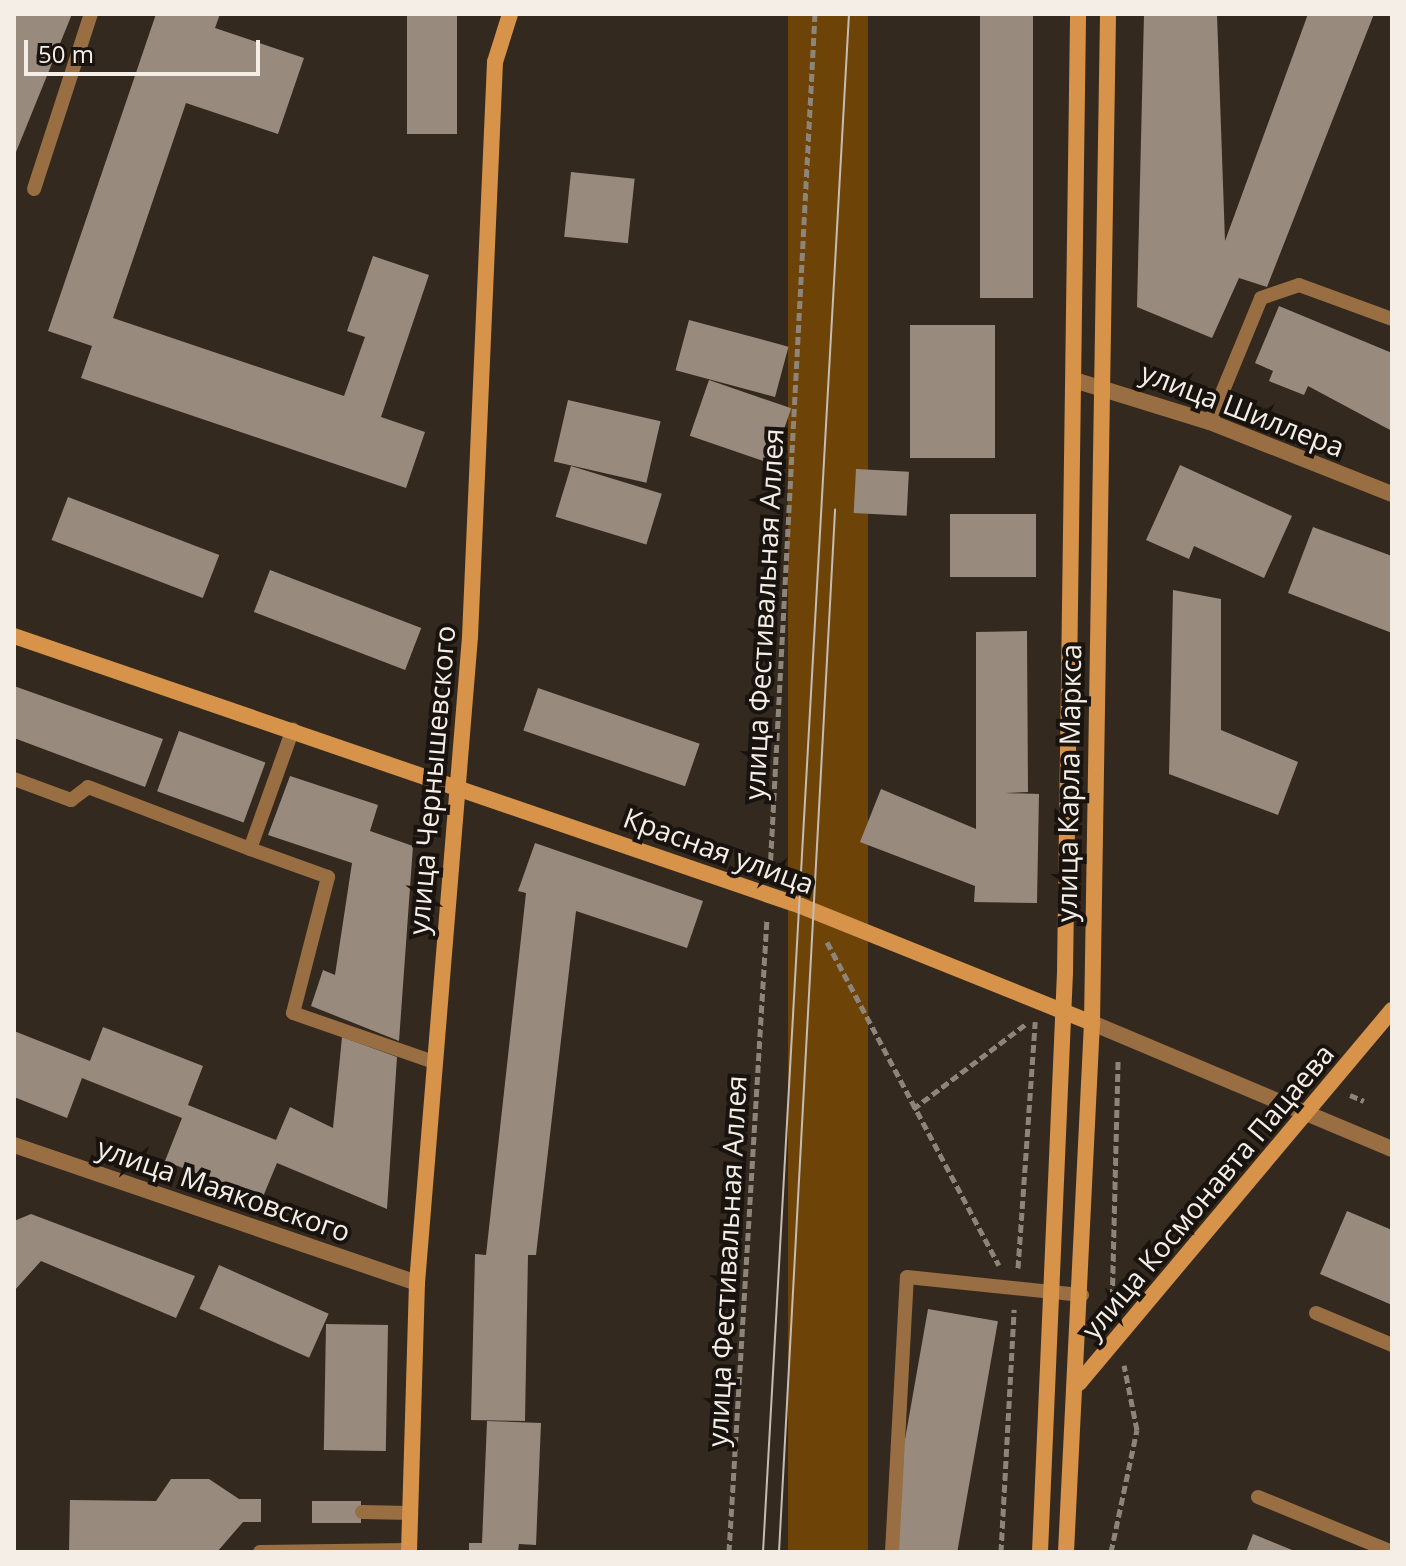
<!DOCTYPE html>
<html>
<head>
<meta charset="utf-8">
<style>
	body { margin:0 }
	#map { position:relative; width:1406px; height:1566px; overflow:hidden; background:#34291e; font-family:"Open Sans",sans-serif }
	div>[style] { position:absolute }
	.green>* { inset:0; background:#6e4308; transform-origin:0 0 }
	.building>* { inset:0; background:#988b7d; transform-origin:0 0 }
	.path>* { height:5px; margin-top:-2.5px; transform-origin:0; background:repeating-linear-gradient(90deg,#8d847a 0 8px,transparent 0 12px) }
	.lane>* { height:14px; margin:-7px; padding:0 7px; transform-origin:7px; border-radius:7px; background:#986e42 }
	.street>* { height:16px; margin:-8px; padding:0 8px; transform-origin:8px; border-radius:8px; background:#986e42 }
	.secondary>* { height:16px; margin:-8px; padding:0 8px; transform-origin:8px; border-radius:8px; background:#d69349 }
	.tram>* { height:2px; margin:-1px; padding:0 1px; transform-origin:1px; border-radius:1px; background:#c5bdb5 }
	span { translate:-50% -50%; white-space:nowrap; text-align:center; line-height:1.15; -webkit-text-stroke:8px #18130e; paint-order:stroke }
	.street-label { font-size:28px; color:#f5eee6 }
	.frame { position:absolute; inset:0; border:16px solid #f5eee6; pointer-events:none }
	.scale { position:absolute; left:24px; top:40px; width:236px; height:36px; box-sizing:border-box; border:4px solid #f5eee6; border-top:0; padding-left:10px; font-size:24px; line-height:28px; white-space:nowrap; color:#f5eee6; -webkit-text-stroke:6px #18130e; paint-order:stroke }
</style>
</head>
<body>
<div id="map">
	<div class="green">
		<i style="left:788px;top:14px;width:80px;height:1540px"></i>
	</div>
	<div class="building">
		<i style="clip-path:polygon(14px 14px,72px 14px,14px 157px)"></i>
		<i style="clip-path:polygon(156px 14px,220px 14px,215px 28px,304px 58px,278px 134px,186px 103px,113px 318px,344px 396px,365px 337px,347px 331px,373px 256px,429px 275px,381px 417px,425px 432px,406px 488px,81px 378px,92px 346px,48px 331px)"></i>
		<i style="left:407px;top:14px;width:50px;height:120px"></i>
		<i style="left:980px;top:14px;width:53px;height:284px"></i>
		<i style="clip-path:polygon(1144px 14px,1217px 14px,1225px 241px,1308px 14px,1374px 14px,1267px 287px,1239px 278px,1212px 338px,1137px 307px)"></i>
		<i style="left:571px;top:172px;width:64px;height:65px;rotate:6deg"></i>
		<i style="clip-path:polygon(1279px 306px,1392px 353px,1392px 431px,1308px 386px,1304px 395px,1269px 381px,1273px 371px,1255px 363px)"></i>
		<i style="left:689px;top:320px;width:103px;height:52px;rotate:15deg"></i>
		<i style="left:910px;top:325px;width:85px;height:133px"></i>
		<i style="left:709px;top:380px;width:87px;height:59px;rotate:19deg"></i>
		<i style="left:568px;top:400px;width:95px;height:63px;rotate:13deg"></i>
		<i style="clip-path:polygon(1180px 465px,1292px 516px,1264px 578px,1194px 546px,1189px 559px,1146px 540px)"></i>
		<i style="left:571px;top:466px;width:95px;height:53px;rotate:17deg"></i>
		<i style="left:856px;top:469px;width:53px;height:44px;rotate:3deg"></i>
		<i style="left:68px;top:497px;width:162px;height:46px;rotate:21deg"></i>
		<i style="left:950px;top:514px;width:86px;height:63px"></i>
		<i style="clip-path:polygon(1313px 527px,1392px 556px,1392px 633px,1288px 593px)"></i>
		<i style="left:270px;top:570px;width:162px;height:45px;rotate:21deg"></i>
		<i style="clip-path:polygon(1173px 590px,1221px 599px,1221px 730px,1298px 762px,1278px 815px,1169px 774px)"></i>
		<i style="clip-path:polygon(1027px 631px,1028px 792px,1005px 793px,1039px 794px,1037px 903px,974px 902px,975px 886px,860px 842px,881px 789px,976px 829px,976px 632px)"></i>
		<i style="clip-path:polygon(14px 686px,163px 739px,145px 787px,14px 738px)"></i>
		<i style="left:538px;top:688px;width:171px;height:45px;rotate:19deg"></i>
		<i style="left:179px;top:731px;width:92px;height:64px;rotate:20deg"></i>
		<i style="clip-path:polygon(290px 776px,378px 805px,370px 831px,413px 846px,399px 1041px,311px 1006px,323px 970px,335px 975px,352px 863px,268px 835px)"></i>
		<i style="clip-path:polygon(535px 843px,703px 901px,687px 948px,576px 911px,536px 1255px,528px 1255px,525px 1421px,471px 1420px,475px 1254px,486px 1255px,526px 893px,518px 891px)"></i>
		<i style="clip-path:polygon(103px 1027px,203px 1066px,188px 1105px,276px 1140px,290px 1107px,333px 1128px,342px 1037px,397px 1057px,387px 1209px,277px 1163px,262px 1199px,165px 1161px,182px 1118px,82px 1078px,67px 1118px,14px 1097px,14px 1031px,90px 1061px)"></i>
		<i style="clip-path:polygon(1347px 1211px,1392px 1230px,1392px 1305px,1320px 1274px)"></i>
		<i style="clip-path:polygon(31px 1214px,195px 1276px,176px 1318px,41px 1261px,14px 1291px,14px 1221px)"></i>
		<i style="left:219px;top:1265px;width:120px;height:48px;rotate:24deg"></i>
		<i style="left:928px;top:1309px;width:71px;height:243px;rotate:10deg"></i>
		<i style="left:326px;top:1324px;width:62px;height:126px;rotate:1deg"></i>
		<i style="clip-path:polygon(487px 1421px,541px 1423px,536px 1545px,519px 1544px,518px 1552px,469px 1552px,469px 1543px,482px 1543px)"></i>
		<i style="clip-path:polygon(171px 1479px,209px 1479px,239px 1499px,261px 1499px,261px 1522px,243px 1522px,217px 1552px,69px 1552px,70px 1500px,156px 1501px)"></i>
		<i style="left:312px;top:1501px;width:49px;height:22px"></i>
		<i style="clip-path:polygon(1253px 1534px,1297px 1552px,1246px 1552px)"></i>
	</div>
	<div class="path">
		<i style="left:770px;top:872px;width:859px;rotate:-87deg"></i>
		<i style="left:827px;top:942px;width:366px;rotate:62deg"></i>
		<i style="left:1350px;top:1095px;width:15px;rotate:23deg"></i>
		<i style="left:913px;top:1109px;width:143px;rotate:-37deg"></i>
		<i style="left:1018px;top:1268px;width:247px;rotate:-86deg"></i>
		<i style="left:1112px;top:1309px;width:250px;rotate:-88.6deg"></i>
		<i style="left:729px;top:1552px;width:635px;rotate:-86.57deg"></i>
		<i style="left:1001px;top:1552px;width:243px;rotate:-86.9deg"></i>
		<i style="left:1111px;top:1552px;width:125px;rotate:-78deg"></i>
		<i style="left:1137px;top:1430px;width:66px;rotate:-101.3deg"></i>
	</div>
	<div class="lane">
		<i style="left:34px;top:189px;width:184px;rotate:-72deg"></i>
		<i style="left:1210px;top:422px;width:134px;rotate:-67.6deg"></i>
		<i style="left:1261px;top:298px;width:40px;rotate:-18.9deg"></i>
		<i style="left:1299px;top:285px;width:99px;rotate:20.1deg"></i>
		<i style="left:14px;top:779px;width:61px;rotate:20.2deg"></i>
		<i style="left:71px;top:800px;width:21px;rotate:-37deg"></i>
		<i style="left:88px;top:787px;width:173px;rotate:20.9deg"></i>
		<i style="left:250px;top:849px;width:127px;rotate:-70.3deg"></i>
		<i style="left:250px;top:849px;width:83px;rotate:19.7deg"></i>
		<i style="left:328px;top:877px;width:140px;rotate:104.4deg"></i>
		<i style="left:293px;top:1013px;width:149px;rotate:19.2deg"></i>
		<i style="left:1316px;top:1313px;width:82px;rotate:22.8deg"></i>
		<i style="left:1258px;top:1497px;width:145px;rotate:22.3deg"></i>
		<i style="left:362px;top:1512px;width:49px;rotate:1.2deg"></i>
		<i style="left:260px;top:1552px;width:149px;rotate:-0.8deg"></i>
		<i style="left:892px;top:1552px;width:275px;rotate:-86.9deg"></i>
		<i style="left:907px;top:1277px;width:176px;rotate:5.9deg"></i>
	</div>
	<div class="street">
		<i style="left:1074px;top:380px;width:142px;rotate:17.2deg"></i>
		<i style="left:1210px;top:422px;width:196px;rotate:21.6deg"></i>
		<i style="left:1092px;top:1023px;width:325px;rotate:22.8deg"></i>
		<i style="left:14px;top:1145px;width:426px;rotate:18.9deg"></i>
	</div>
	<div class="secondary">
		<i style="left:14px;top:636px;width:832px;rotate:18.94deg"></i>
		<i style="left:801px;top:906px;width:314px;rotate:21.9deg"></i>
		<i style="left:1079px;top:1383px;width:487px;rotate:-50deg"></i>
		<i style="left:409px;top:1552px;width:269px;rotate:-88.3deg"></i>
		<i style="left:417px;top:1283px;width:648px;rotate:-85.31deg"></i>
		<i style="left:470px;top:637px;width:576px;rotate:-87.51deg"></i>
		<i style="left:495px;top:62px;width:50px;rotate:-72.6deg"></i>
		<i style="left:1040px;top:1552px;width:580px;rotate:-87.53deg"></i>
		<i style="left:1065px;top:973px;width:959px;rotate:-89.22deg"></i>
		<i style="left:1066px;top:1552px;width:530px;rotate:-87.19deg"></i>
		<i style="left:1092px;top:1023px;width:1009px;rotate:-89.09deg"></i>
	</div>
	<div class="tram">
		<i style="left:763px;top:1552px;width:1540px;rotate:-86.8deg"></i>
		<i style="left:779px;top:1552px;width:1044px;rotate:-86.92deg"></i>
	</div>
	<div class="street-label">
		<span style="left:1243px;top:409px;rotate:21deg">улица Шиллера</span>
		<span style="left:763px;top:614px;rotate:-87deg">улица Фестивальная Аллея</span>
		<span style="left:431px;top:780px;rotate:-85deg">улица Чернышевского</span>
		<span style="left:1068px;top:783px;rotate:-89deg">улица Карла Маркса</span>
		<span style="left:719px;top:850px;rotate:20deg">Красная улица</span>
		<span style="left:224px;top:1189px;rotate:19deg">улица Маяковского</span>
		<span style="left:1207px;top:1191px;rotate:-50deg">улица Космонавта Пацаева</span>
		<span style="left:726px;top:1261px;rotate:-87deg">улица Фестивальная Аллея</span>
	</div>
	<div class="frame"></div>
	<div class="scale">50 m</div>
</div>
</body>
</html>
